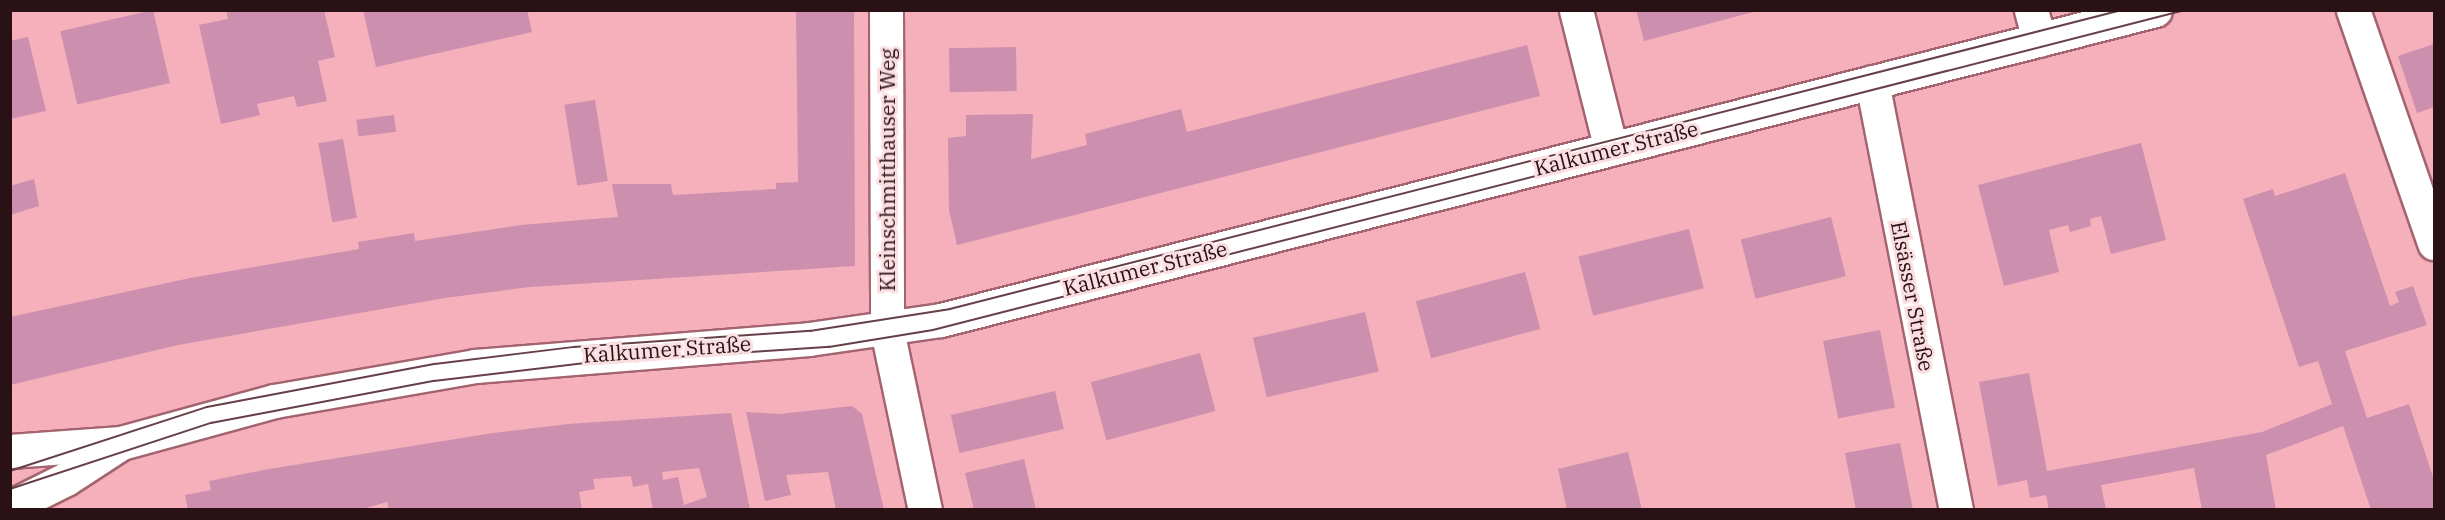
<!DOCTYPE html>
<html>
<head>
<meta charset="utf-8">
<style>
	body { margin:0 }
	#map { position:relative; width:2445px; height:520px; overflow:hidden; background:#f5b0bb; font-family:"IBM Plex Serif",serif }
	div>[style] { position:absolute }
	.building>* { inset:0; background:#cc8fad; transform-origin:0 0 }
	.roads { filter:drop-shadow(2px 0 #a3646f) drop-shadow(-2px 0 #a3646f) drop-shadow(0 2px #a3646f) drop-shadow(0 -2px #a3646f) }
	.minor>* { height:33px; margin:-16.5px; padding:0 16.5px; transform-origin:16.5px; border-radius:16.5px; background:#fff }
	.major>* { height:33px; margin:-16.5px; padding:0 16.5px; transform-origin:16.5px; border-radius:16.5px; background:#fff }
	.tram>* { height:1.5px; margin:-0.75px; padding:0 0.75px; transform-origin:0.75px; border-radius:0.75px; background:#674047 }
	span { translate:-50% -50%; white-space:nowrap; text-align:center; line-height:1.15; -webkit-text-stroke:6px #fbdee1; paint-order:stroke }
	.street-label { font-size:21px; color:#2a1116 }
	.frame { position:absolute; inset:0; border:12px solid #2a1116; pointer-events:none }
</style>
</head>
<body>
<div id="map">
	<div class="building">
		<i style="left:153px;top:10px;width:75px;height:95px;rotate:77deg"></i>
		<i style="clip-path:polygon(226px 10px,324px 10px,335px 57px,318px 61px,327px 101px,297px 107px,294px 96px,257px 104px,260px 115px,221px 124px,199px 25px,228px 19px)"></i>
		<i style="clip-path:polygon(363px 10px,527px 10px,532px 32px,376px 67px)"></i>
		<i style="clip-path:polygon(796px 10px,854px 10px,855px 266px,530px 287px,445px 298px,178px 345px,10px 385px,10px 317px,190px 278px,359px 249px,358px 242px,414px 233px,415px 241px,521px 225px,618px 217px,612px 184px,671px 184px,673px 195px,776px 189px,776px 183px,798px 182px)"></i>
		<i style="clip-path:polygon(1636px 10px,1757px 10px,1757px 11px,1644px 41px)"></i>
		<i style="clip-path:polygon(28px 37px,46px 111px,10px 119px,10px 41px)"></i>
		<i style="clip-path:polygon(2434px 44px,2434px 107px,2417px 113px,2398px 56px)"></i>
		<i style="clip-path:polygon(1527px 45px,1540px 96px,957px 245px,949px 210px,948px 138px,966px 136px,966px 115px,1033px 114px,1031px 159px,1087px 145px,1085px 134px,1181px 109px,1187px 132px)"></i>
		<i style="left:1016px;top:47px;width:44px;height:67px;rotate:89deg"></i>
		<i style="left:595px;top:100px;width:82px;height:31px;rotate:81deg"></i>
		<i style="left:394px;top:115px;width:17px;height:38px;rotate:83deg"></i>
		<i style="left:343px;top:139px;width:80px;height:25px;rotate:80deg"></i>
		<i style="clip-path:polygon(2141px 143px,2166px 240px,2111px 254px,2101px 216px,2090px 219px,2091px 226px,2070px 232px,2068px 225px,2049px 230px,2059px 272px,2004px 286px,1978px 185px)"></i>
		<i style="clip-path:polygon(2345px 173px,2390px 306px,2399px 302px,2395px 292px,2413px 286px,2427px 325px,2345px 351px,2367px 418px,2409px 404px,2434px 480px,2434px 510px,2371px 510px,2343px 426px,2266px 455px,2276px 510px,2202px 510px,2194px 468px,2101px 485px,2106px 510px,2049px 510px,2046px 495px,2030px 498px,2027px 480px,1998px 486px,1979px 382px,2029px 373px,2047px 471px,2262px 432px,2332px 404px,2318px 361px,2299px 367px,2243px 199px,2273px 189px,2275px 196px)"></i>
		<i style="clip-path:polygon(34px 179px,39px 206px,10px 215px,10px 186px)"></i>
		<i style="left:1831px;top:217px;width:61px;height:93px;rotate:76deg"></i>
		<i style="left:1689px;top:229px;width:61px;height:114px;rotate:76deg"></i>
		<i style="left:1525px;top:272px;width:59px;height:113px;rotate:75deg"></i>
		<i style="left:1365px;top:312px;width:61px;height:115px;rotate:77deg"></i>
		<i style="left:1880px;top:330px;width:79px;height:58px;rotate:79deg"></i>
		<i style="left:1200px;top:353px;width:60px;height:113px;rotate:75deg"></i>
		<i style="left:1055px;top:391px;width:39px;height:107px;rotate:77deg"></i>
		<i style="clip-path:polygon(852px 406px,862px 414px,884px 510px,836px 510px,828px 472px,786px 475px,791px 495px,765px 501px,746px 412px,780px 414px)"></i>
		<i style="clip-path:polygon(evenodd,731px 413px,750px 510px,653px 510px,648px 484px,633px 487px,631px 476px,593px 479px,595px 489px,579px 492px,582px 510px,389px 510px,387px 502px,359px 510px,188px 510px,185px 495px,211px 490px,209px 481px,269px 469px,493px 433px,568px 424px,731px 413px,699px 468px,707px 497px,684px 505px,678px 477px,663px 480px,662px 472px,699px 468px)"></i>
		<i style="clip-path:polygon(1900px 443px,1913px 510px,1856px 510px,1845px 453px)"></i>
		<i style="clip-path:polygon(1628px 452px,1642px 510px,1567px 510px,1558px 469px)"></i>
		<i style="clip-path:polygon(1024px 459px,1036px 510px,974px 510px,965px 473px)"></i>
	</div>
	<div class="roads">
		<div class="minor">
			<i style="left:886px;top:10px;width:320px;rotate:89.8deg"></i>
			<i style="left:887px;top:330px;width:184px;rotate:78.1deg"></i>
			<i style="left:1576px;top:10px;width:143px;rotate:75.9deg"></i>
			<i style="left:2031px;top:10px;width:31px;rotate:75deg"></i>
			<i style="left:2353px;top:10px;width:247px;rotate:70.8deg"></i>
			<i style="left:1872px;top:82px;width:436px;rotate:78.9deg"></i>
		</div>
		<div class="major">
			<i style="left:10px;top:451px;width:111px;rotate:-4.1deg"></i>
			<i style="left:121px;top:443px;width:160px;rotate:-15.3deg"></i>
			<i style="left:275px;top:401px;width:203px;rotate:-9.9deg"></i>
			<i style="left:475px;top:366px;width:335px;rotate:-4.6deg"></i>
			<i style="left:809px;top:339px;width:133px;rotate:-8.2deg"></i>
			<i style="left:941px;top:320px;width:1253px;rotate:-14.32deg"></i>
			<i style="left:10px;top:507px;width:63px;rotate:-26.6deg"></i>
			<i style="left:66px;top:479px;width:66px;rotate:-33.2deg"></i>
		</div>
	</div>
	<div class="tram">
		<i style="left:10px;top:471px;width:207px;rotate:-18deg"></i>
		<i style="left:207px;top:407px;width:232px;rotate:-10.7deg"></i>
		<i style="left:435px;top:364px;width:140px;rotate:-7deg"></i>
		<i style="left:574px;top:347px;width:237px;rotate:-3.9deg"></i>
		<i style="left:810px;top:331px;width:142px;rotate:-8.9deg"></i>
		<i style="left:950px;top:309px;width:1210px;rotate:-14.31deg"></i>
		<i style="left:10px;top:489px;width:212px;rotate:-18.2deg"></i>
		<i style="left:211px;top:423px;width:227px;rotate:-10.7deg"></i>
		<i style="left:434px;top:381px;width:152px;rotate:-6.8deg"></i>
		<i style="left:585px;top:363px;width:245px;rotate:-3.8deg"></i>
		<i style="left:829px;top:347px;width:105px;rotate:-9.3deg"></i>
		<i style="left:933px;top:330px;width:1293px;rotate:-14.33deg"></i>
	</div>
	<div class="street-label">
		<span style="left:1616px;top:148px;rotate:-14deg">Kalkumer Straße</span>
		<span style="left:887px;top:170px;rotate:-90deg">Kleinschmitthauser Weg</span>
		<span style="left:1145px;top:268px;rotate:-14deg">Kalkumer Straße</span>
		<span style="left:1913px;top:296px;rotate:79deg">Elsässer Straße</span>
		<span style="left:667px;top:349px;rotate:-4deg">Kalkumer Straße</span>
	</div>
	<div class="frame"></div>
</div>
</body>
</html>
